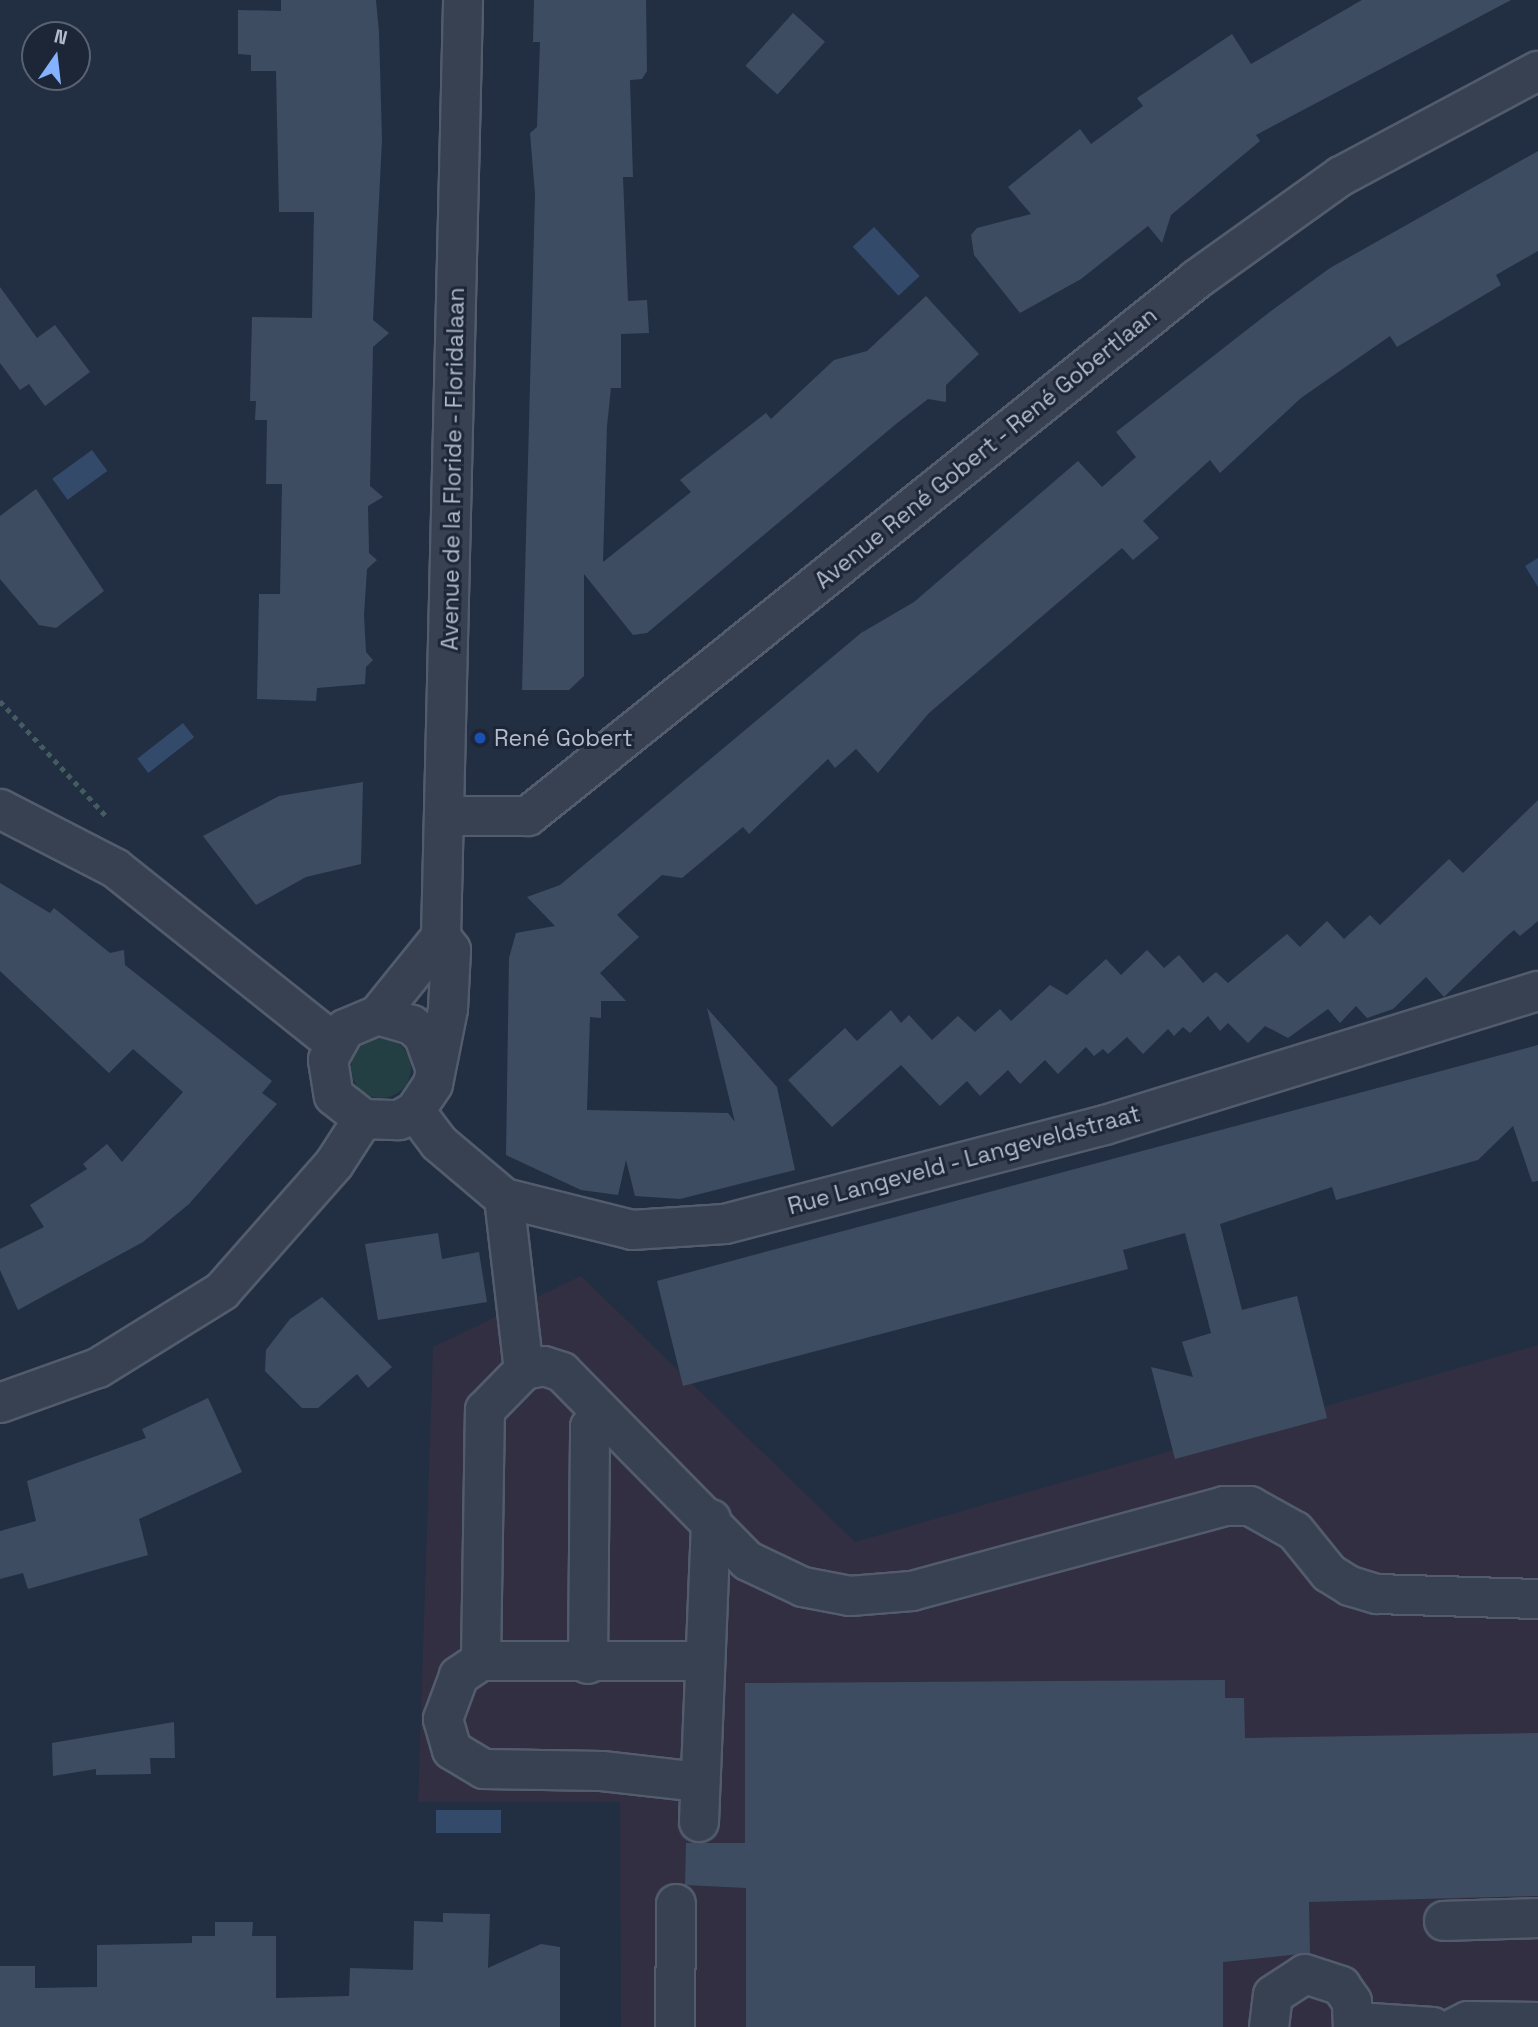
<!DOCTYPE html>
<html>
<head>
<meta charset="utf-8">
<style>
	body { margin:0 }
	#map { position:relative; width:1538px; height:2027px; overflow:hidden; background:#222f42; font-family:"Space Grotesk",sans-serif }
	div>[style] { position:absolute }
	.medical>* { inset:0; background:#322f42 }
	.green>* { inset:0; background:#243f43 }
	.round { border-radius:50% }
	.water>* { inset:0; background:#344a6b; transform-origin:0 0 }
	.building>* { inset:0; background:#3e4c62; transform-origin:0 0 }
	.path>* { height:4.5px; margin-top:-2.25px; transform-origin:0; background:repeating-linear-gradient(90deg,#425c60 0 5px,transparent 0 10px) }
	.roads { filter:drop-shadow(2px 0 #525c6c) drop-shadow(-2px 0 #525c6c) drop-shadow(0 2px #525c6c) drop-shadow(0 -2px #525c6c) }
	.minor>* { height:38px; margin:-19px; padding:0 19px; transform-origin:19px; border-radius:19px; background:#374151 }
	.dots>* { width:19px; height:19px; translate:-50% -50%; box-sizing:border-box; border:4px solid #1c2637; border-radius:50% }
	span { translate:-50% -50%; white-space:nowrap; text-align:center; line-height:1.15; -webkit-text-stroke:6px #1c2637; paint-order:stroke }
	.street-label { font-size:23px; color:#b3bccc }
	.poi-label { font-size:23px; color:#b3bccc }
	.left { translate:0 -50%; text-align:left }
	.north { position:absolute; left:21px; top:21px; width:70px; height:70px; box-sizing:border-box; background:#1c2637; border:2px solid #586273; border-radius:50%; rotate:14deg; font-size:19px; font-weight:700; line-height:28px; text-align:center; color:#b3bccc }
	.north::after { content:''; display:block; margin:auto; width:24px; height:32px; background:#85b2ff; clip-path:polygon(50% 0,100% 100%,50% 72%,0 100%) }
</style>
</head>
<body>
<div id="map">
	<div class="medical">
		<i style="clip-path:polygon(581px 1276px,855px 1542px,1538px 1345px,1538px 2027px,621px 2027px,620px 1802px,418px 1802px,433px 1347px)"></i>
	</div>
	<div class="green">
		<i class="round" style="left:351px;top:1038px;width:60px;height:60px"></i>
	</div>
	<div class="water">
		<i style="left:874px;top:227px;width:67px;height:29px;rotate:47deg"></i>
		<i style="left:92px;top:450px;width:26px;height:49px;rotate:54deg"></i>
		<i style="clip-path:polygon(1538px 558px,1538px 587px,1525px 566px)"></i>
		<i style="left:183px;top:723px;width:18px;height:58px;rotate:52deg"></i>
		<i style="left:436px;top:1810px;width:65px;height:23px"></i>
	</div>
	<div class="building">
		<i style="clip-path:polygon(281px 0,376px 0,379px 32px,382px 140px,373px 320px,389px 333px,373px 347px,370px 486px,383px 497px,368px 506px,369px 553px,377px 560px,367px 569px,364px 615px,366px 652px,373px 660px,366px 667px,365px 684px,317px 688px,316px 701px,257px 699px,259px 594px,280px 594px,282px 484px,266px 484px,267px 420px,255px 420px,256px 401px,250px 401px,252px 317px,312px 318px,314px 212px,279px 212px,276px 71px,251px 71px,251px 55px,238px 54px,238px 10px,281px 11px)"></i>
		<i style="clip-path:polygon(534px 0,646px 0,647px 71px,642px 79px,630px 80px,633px 177px,623px 177px,628px 301px,647px 300px,649px 333px,621px 334px,621px 388px,611px 388px,607px 426px,603px 562px,691px 492px,680px 480px,766px 413px,771px 419px,834px 360px,867px 351px,926px 296px,979px 354px,946px 385px,946px 402px,928px 399px,896px 424px,647px 633px,633px 635px,584px 574px,584px 676px,569px 690px,522px 690px,535px 194px,530px 133px,537px 127px,540px 42px,533px 42px)"></i>
		<i style="clip-path:polygon(1362px 0,1511px 0,1256px 135px,1260px 141px,1171px 215px,1162px 243px,1148px 226px,1081px 279px,1020px 313px,974px 255px,971px 235px,977px 228px,1031px 214px,1008px 187px,1080px 129px,1091px 144px,1143px 106px,1137px 98px,1232px 34px,1251px 64px)"></i>
		<i style="left:793px;top:13px;width:43px;height:71px;rotate:42deg"></i>
		<i style="clip-path:polygon(1538px 151px,1538px 251px,1496px 275px,1501px 285px,1397px 347px,1390px 336px,1301px 398px,1220px 473px,1210px 460px,1143px 521px,1159px 538px,1133px 560px,1122px 548px,929px 713px,878px 773px,856px 749px,835px 768px,828px 759px,749px 834px,743px 827px,682px 878px,662px 875px,617px 915px,639px 937px,600px 973px,626px 1001px,601px 1001px,601px 1018px,590px 1017px,587px 1110px,728px 1113px,735px 1122px,707px 1008px,777px 1087px,795px 1170px,680px 1199px,635px 1196px,626px 1160px,618px 1195px,581px 1190px,506px 1155px,509px 958px,516px 933px,555px 926px,527px 897px,560px 885px,861px 633px,914px 602px,1078px 461px,1102px 487px,1136px 457px,1116px 432px,1271px 311px,1330px 268px)"></i>
		<i style="clip-path:polygon(0 287px,37px 338px,55px 325px,90px 372px,45px 406px,29px 384px,20px 390px,0 363px)"></i>
		<i style="clip-path:polygon(36px 489px,104px 591px,56px 628px,39px 625px,0 579px,0 516px)"></i>
		<i style="clip-path:polygon(363px 782px,361px 864px,306px 877px,256px 905px,203px 836px,279px 796px)"></i>
		<i style="clip-path:polygon(1538px 800px,1538px 921px,1520px 936px,1514px 930px,1506px 937px,1444px 997px,1426px 977px,1393px 1009px,1367px 1018px,1356px 1006px,1340px 1023px,1328px 1009px,1288px 1038px,1265px 1026px,1248px 1043px,1228px 1023px,1220px 1031px,1208px 1016px,1190px 1033px,1183px 1027px,1174px 1036px,1168px 1029px,1143px 1054px,1127px 1037px,1108px 1054px,1103px 1049px,1094px 1056px,1086px 1047px,1058px 1074px,1045px 1060px,1020px 1084px,1008px 1070px,980px 1096px,967px 1081px,940px 1106px,901px 1065px,832px 1127px,788px 1080px,845px 1028px,857px 1041px,891px 1010px,901px 1023px,909px 1015px,932px 1040px,958px 1016px,975px 1032px,1000px 1009px,1011px 1021px,1050px 985px,1067px 995px,1106px 959px,1121px 975px,1147px 950px,1164px 968px,1179px 955px,1203px 983px,1216px 972px,1228px 983px,1287px 934px,1300px 947px,1327px 921px,1344px 939px,1370px 915px,1380px 925px,1449px 859px,1463px 873px)"></i>
		<i style="clip-path:polygon(0 883px,50px 913px,54px 908px,110px 953px,124px 950px,125px 965px,272px 1081px,262px 1093px,277px 1104px,189px 1204px,143px 1242px,18px 1310px,0 1270px,0 1249px,44px 1227px,30px 1205px,87px 1169px,83px 1164px,107px 1144px,122px 1162px,183px 1092px,133px 1049px,109px 1073px,0 971px)"></i>
		<i style="clip-path:polygon(1538px 1045px,1538px 1181px,1532px 1182px,1513px 1126px,1478px 1160px,1336px 1200px,1332px 1187px,1220px 1224px,1242px 1310px,1297px 1296px,1327px 1418px,1175px 1459px,1151px 1367px,1193px 1377px,1182px 1342px,1211px 1333px,1185px 1233px,1123px 1250px,1128px 1269px,683px 1386px,657px 1281px)"></i>
		<i style="clip-path:polygon(438px 1233px,442px 1259px,479px 1252px,487px 1302px,378px 1320px,365px 1244px)"></i>
		<i style="clip-path:polygon(322px 1297px,392px 1367px,368px 1388px,357px 1374px,318px 1408px,302px 1408px,265px 1371px,266px 1350px,290px 1319px)"></i>
		<i style="clip-path:polygon(208px 1398px,242px 1472px,139px 1519px,148px 1555px,28px 1589px,23px 1573px,0 1579px,0 1531px,36px 1521px,27px 1481px,146px 1438px,142px 1429px)"></i>
		<i style="clip-path:polygon(1225px 1680px,1225px 1698px,1244px 1698px,1245px 1738px,1538px 1733px,1538px 1896px,1309px 1902px,1310px 1953px,1223px 1962px,1223px 2027px,746px 2027px,746px 1888px,685px 1885px,686px 1843px,745px 1843px,745px 1683px)"></i>
		<i style="clip-path:polygon(174px 1722px,175px 1758px,150px 1758px,151px 1774px,96px 1775px,96px 1769px,53px 1776px,52px 1743px)"></i>
		<i style="clip-path:polygon(443px 1913px,490px 1914px,488px 1968px,541px 1944px,560px 1947px,560px 2027px,0 2027px,0 1966px,35px 1966px,35px 1988px,97px 1987px,97px 1945px,192px 1943px,192px 1936px,215px 1936px,215px 1922px,253px 1922px,252px 1936px,276px 1936px,276px 1998px,349px 1996px,350px 1968px,413px 1970px,414px 1921px,443px 1922px)"></i>
	</div>
	<div class="path">
		<i style="left:0;top:701px;width:158px;rotate:47.3deg"></i>
	</div>
	<div class="roads">
		<div class="minor">
			<i style="left:0;top:809px;width:129px;rotate:27.2deg"></i>
			<i style="left:115px;top:868px;width:280px;rotate:38.6deg"></i>
			<i style="left:445px;top:816px;width:83px"></i>
			<i style="left:528px;top:816px;width:858px;rotate:-38.75deg"></i>
			<i style="left:1197px;top:279px;width:177px;rotate:-35.6deg"></i>
			<i style="left:1341px;top:176px;width:223px;rotate:-28.1deg"></i>
			<i style="left:378px;top:1015px;width:100px;rotate:-51.1deg"></i>
			<i style="left:441px;top:937px;width:937px;rotate:-88.65deg"></i>
			<i style="left:435px;top:1067px;width:33px;rotate:-110deg"></i>
			<i style="left:424px;top:1036px;width:16px;rotate:-137deg"></i>
			<i style="left:412px;top:1025px;width:35px;rotate:-164deg"></i>
			<i style="left:378px;top:1015px;width:36px;rotate:157deg"></i>
			<i style="left:345px;top:1029px;width:35px;rotate:119deg"></i>
			<i style="left:328px;top:1060px;width:36px;rotate:81deg"></i>
			<i style="left:334px;top:1096px;width:37px;rotate:38deg"></i>
			<i style="left:363px;top:1119px;width:36px;rotate:2deg"></i>
			<i style="left:399px;top:1120px;width:18px;rotate:-29deg"></i>
			<i style="left:415px;top:1111px;width:32px;rotate:-56deg"></i>
			<i style="left:433px;top:1084px;width:76px;rotate:-78.7deg"></i>
			<i style="left:448px;top:1009px;width:59px;rotate:-87.1deg"></i>
			<i style="left:451px;top:950px;width:16px;rotate:-128deg"></i>
			<i style="left:415px;top:1111px;width:40px;rotate:53deg"></i>
			<i style="left:439px;top:1143px;width:85px;rotate:40.2deg"></i>
			<i style="left:504px;top:1198px;width:132px;rotate:14deg"></i>
			<i style="left:632px;top:1230px;width:93px;rotate:-3.7deg"></i>
			<i style="left:725px;top:1224px;width:393px;rotate:-14.6deg"></i>
			<i style="left:1105px;top:1125px;width:453px;rotate:-17.2deg"></i>
			<i style="left:504px;top:1198px;width:173px;rotate:83.4deg"></i>
			<i style="left:0;top:1403px;width:104px;rotate:-19.7deg"></i>
			<i style="left:98px;top:1368px;width:146px;rotate:-31.8deg"></i>
			<i style="left:222px;top:1291px;width:169px;rotate:-48.6deg"></i>
			<i style="left:334px;top:1164px;width:54px;rotate:-57.2deg"></i>
			<i style="left:481px;top:1661px;width:27px;rotate:146deg"></i>
			<i style="left:459px;top:1676px;width:46px;rotate:110.4deg"></i>
			<i style="left:443px;top:1719px;width:32px;rotate:74deg"></i>
			<i style="left:452px;top:1750px;width:37px;rotate:31deg"></i>
			<i style="left:484px;top:1769px;width:118px;rotate:1deg"></i>
			<i style="left:602px;top:1771px;width:99px;rotate:6.4deg"></i>
			<i style="left:701px;top:1661px;width:220px;rotate:180deg"></i>
			<i style="left:481px;top:1661px;width:251px;rotate:-89.1deg"></i>
			<i style="left:485px;top:1410px;width:56px;rotate:-45.7deg"></i>
			<i style="left:524px;top:1370px;width:20px;rotate:-11deg"></i>
			<i style="left:544px;top:1366px;width:19px;rotate:18deg"></i>
			<i style="left:562px;top:1372px;width:265px;rotate:45.5deg"></i>
			<i style="left:748px;top:1561px;width:61px;rotate:25.3deg"></i>
			<i style="left:803px;top:1587px;width:48px;rotate:10.8deg"></i>
			<i style="left:850px;top:1596px;width:62px;rotate:-4.6deg"></i>
			<i style="left:912px;top:1591px;width:323px;rotate:-15.2deg"></i>
			<i style="left:1224px;top:1506px;width:26px"></i>
			<i style="left:1250px;top:1506px;width:51px;rotate:29.1deg"></i>
			<i style="left:1295px;top:1531px;width:54px;rotate:51deg"></i>
			<i style="left:1329px;top:1573px;width:25px;rotate:32deg"></i>
			<i style="left:1350px;top:1586px;width:28px;rotate:17deg"></i>
			<i style="left:1377px;top:1594px;width:161px;rotate:1.8deg"></i>
			<i style="left:588px;top:1664px;width:237px;rotate:-89.5deg"></i>
			<i style="left:590px;top:1427px;width:18px;rotate:-47deg"></i>
			<i style="left:699px;top:1822px;width:303px;rotate:-87.7deg"></i>
			<i style="left:1444px;top:1921px;width:94px;rotate:-1.8deg"></i>
			<i style="left:1355px;top:2022px;width:78px;rotate:3.7deg"></i>
			<i style="left:675px;top:2027px;width:123px;rotate:-89.5deg"></i>
			<i style="left:1269px;top:2027px;width:32px;rotate:-83deg"></i>
			<i style="left:1273px;top:1995px;width:38px;rotate:-33deg"></i>
			<i style="left:1305px;top:1974px;width:38px;rotate:18deg"></i>
			<i style="left:1341px;top:1986px;width:19px;rotate:55deg"></i>
			<i style="left:1352px;top:2002px;width:25px;rotate:88deg"></i>
			<i style="left:1456px;top:2027px;width:13px;rotate:-27deg"></i>
			<i style="left:1468px;top:2021px;width:70px;rotate:0.8deg"></i>
		</div>
	</div>
	<div class="dots">
		<i style="left:480px;top:738px;background:#1a4fb4"></i>
	</div>
	<div class="street-label">
		<span style="left:986px;top:448px;rotate:-39deg">Avenue René Gobert - René Gobertlaan</span>
		<span style="left:453px;top:469px;rotate:-89deg">Avenue de la Floride - Floridalaan</span>
		<span style="left:964px;top:1160px;rotate:-15deg">Rue Langeveld - Langeveldstraat</span>
	</div>
	<div class="poi-label">
		<span class="left" style="left:494px;top:738px">René Gobert</span>
	</div>
	<div class="north">N</div>
</div>
</body>
</html>
